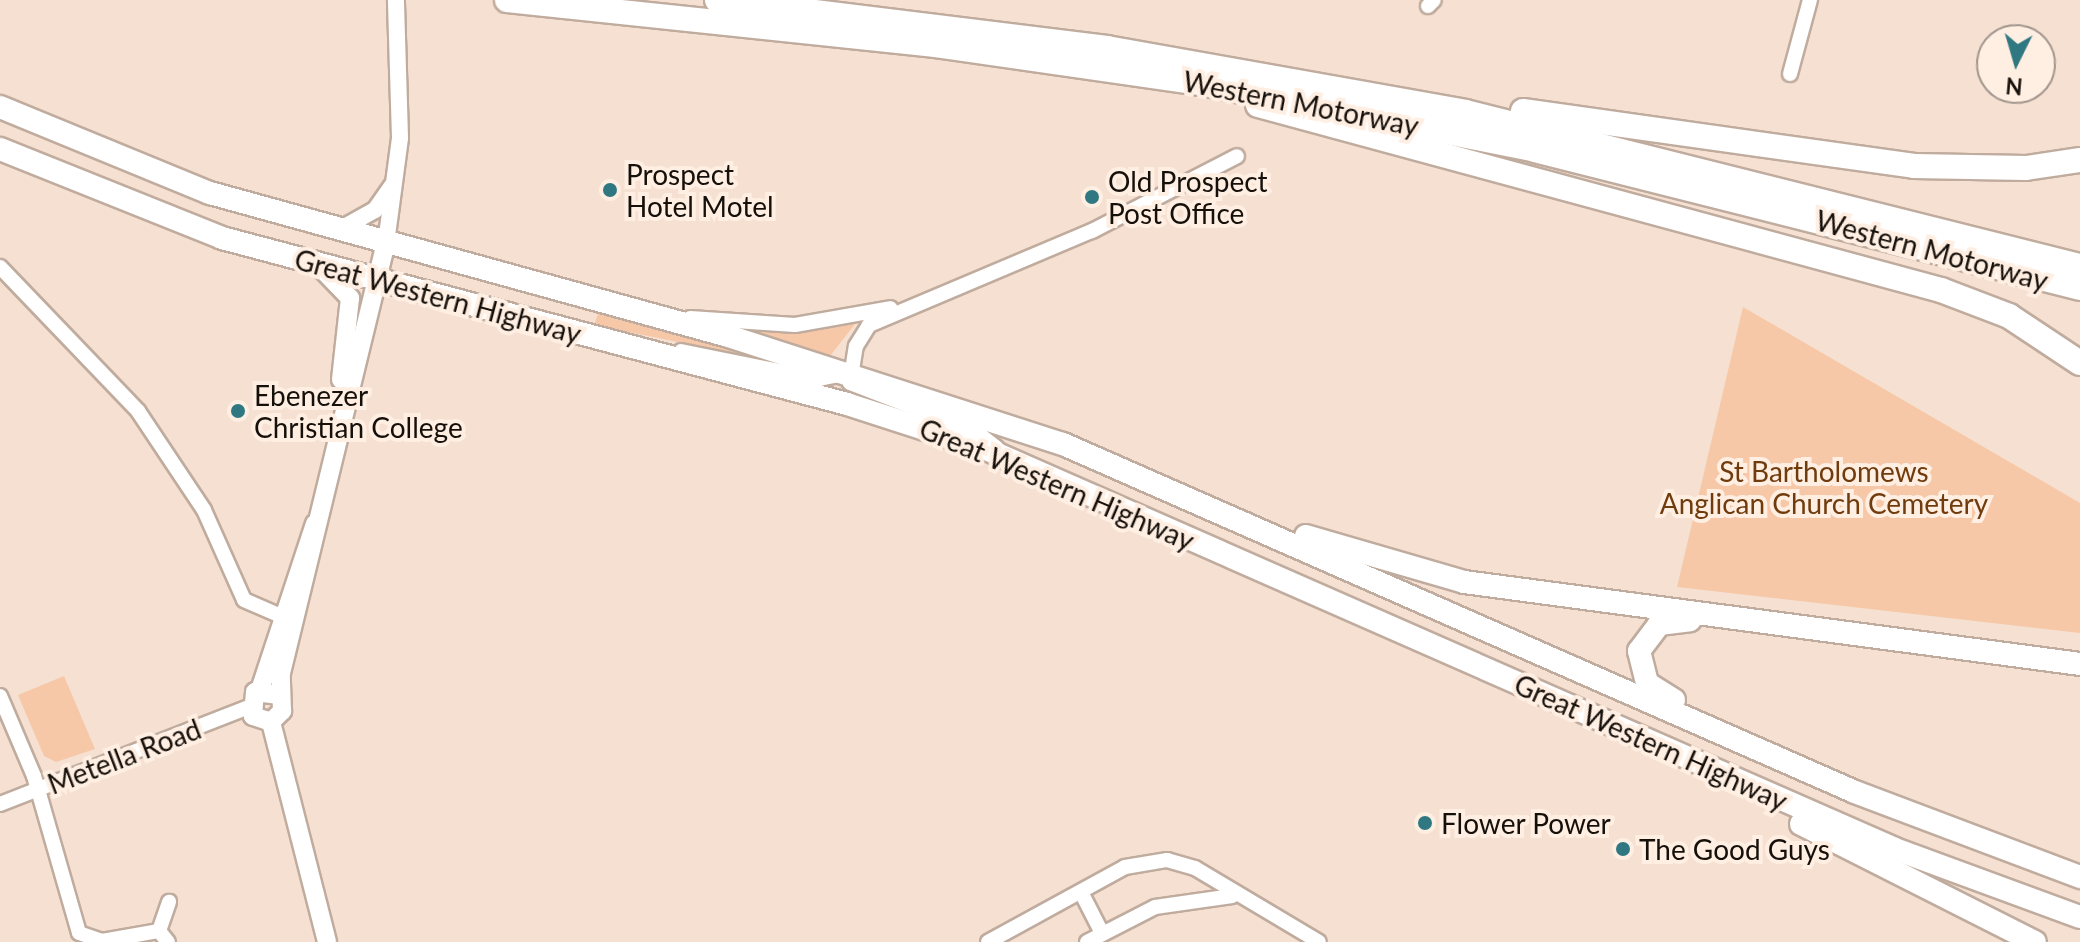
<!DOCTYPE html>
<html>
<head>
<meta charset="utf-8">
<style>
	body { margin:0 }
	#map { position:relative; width:2080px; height:942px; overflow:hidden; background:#f5e0d2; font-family:Lato,sans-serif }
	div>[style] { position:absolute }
	.green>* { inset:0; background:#f6c8a7 }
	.roads { filter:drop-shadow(2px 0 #c0ac9e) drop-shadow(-2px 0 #c0ac9e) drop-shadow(0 2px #c0ac9e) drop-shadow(0 -2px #c0ac9e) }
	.minor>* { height:14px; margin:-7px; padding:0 7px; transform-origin:7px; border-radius:7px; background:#fff }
	.tertiary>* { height:16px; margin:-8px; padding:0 8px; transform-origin:8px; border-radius:8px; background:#fff }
	.secondary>* { height:18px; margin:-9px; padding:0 9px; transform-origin:9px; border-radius:9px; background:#fff }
	.trunk>* { height:22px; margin:-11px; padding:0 11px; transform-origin:11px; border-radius:11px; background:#fff }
	.motorway>* { height:24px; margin:-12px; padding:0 12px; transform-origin:12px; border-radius:12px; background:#fff }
	.dots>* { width:22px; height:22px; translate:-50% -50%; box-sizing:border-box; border:4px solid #ffeee2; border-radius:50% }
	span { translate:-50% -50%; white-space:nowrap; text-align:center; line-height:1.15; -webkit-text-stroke:8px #ffeee2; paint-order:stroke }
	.street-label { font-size:28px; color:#16100b }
	.poi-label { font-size:28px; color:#16100b }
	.left { translate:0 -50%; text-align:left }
	.park-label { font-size:28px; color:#703c0d }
	.north { position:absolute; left:1976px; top:24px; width:80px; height:80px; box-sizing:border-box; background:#ffeee2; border:2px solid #a2958c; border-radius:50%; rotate:185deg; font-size:22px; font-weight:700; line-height:32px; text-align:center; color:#16100b }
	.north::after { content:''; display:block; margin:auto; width:28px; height:36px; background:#307881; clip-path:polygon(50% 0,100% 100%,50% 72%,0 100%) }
</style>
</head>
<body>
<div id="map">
	<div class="green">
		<i style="clip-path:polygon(1743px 307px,2080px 503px,2080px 633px,1677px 587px)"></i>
		<i style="clip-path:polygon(599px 311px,791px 365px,594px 325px)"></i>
		<i style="clip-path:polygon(855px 324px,830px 356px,745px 331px,747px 329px)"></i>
		<i style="clip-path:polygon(64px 676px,95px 749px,56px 762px,44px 756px,18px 695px)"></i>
	</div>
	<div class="roads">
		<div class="minor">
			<i style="left:1428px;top:6px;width:8px;rotate:-45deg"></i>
			<i style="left:1790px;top:74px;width:77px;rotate:-74.9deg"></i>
			<i style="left:0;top:267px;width:199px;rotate:46.2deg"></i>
			<i style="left:138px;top:411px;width:119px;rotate:56.3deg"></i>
			<i style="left:204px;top:510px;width:98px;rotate:66deg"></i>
			<i style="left:244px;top:600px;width:40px;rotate:23.4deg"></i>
			<i style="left:690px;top:318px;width:105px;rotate:3.8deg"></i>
			<i style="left:795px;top:325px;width:97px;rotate:-10deg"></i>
			<i style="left:681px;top:351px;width:141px;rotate:11.5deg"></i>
			<i style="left:819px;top:379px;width:25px;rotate:-11deg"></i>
			<i style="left:997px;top:448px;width:28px;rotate:-142deg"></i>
			<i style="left:975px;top:431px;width:134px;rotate:-159deg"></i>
			<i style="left:850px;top:383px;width:37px;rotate:-81deg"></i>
			<i style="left:856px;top:346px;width:25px;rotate:-58deg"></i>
			<i style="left:869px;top:325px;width:242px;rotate:-22.9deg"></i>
			<i style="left:1092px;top:231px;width:163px;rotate:-27.3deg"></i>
			<i style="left:0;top:696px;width:87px;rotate:67deg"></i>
			<i style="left:34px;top:776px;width:163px;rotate:74deg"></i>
			<i style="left:79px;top:933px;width:24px;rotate:19deg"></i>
			<i style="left:102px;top:941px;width:58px;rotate:-10deg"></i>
			<i style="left:159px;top:931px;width:14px;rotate:51deg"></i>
			<i style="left:0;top:804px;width:267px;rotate:-21.3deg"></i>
			<i style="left:1081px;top:892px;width:46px;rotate:62.9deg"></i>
			<i style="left:159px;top:931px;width:31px;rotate:-71deg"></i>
			<i style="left:988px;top:942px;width:156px;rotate:-28.7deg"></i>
			<i style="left:1125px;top:867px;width:43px;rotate:-9.5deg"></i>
			<i style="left:1167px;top:860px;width:29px;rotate:16deg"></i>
			<i style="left:1195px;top:868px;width:144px;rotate:30.8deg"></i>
			<i style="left:1087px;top:942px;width:76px;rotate:-27.2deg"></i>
			<i style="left:1155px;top:907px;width:78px;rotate:-8.1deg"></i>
		</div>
		<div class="tertiary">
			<i style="left:339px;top:230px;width:41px;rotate:-29.1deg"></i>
			<i style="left:375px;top:210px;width:29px;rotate:-55deg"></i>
			<i style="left:386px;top:243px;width:106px;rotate:-82.4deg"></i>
			<i style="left:400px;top:138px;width:138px;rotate:-91.7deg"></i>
		</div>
		<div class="secondary">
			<i style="left:321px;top:268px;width:42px;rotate:46deg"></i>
			<i style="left:350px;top:298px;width:82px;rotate:96.3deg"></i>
			<i style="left:260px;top:690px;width:175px;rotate:-71.7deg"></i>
			<i style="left:279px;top:695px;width:24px;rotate:-173deg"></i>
			<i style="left:255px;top:692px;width:24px;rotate:95deg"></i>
			<i style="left:253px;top:716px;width:19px;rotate:18deg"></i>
			<i style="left:271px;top:722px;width:16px;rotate:-45deg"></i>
			<i style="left:282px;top:711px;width:38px;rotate:-92deg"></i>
			<i style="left:281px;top:673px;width:443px;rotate:-76.3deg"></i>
			<i style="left:271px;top:722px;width:227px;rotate:75.7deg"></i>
		</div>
		<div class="trunk">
			<i style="left:0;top:107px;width:227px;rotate:22.3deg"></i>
			<i style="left:210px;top:193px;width:534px;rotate:15.42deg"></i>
			<i style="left:725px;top:335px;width:355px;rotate:17.9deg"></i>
			<i style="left:1063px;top:444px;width:865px;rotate:23.72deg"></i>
			<i style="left:1855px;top:792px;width:241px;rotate:20.7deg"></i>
			<i style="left:0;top:149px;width:239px;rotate:21.8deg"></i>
			<i style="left:222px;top:238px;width:647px;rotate:14.87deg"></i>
			<i style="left:847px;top:404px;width:146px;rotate:17.9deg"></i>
			<i style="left:986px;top:449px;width:993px;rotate:23.75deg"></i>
			<i style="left:1895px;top:849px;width:197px;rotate:20.2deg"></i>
			<i style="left:1306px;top:536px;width:165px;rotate:16.2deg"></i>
			<i style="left:1464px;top:582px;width:621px;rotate:7.58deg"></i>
			<i style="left:1674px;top:700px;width:32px;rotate:-148deg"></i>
			<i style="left:1647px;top:683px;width:33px;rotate:-104deg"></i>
			<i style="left:1639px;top:651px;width:34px;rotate:-53deg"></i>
			<i style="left:1659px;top:624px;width:31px;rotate:-7deg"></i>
			<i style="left:1801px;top:824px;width:262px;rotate:26.8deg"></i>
		</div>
		<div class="motorway">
			<i style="left:507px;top:0;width:431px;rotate:6deg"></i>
			<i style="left:936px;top:45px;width:268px;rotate:8.2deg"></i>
			<i style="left:1201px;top:83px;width:341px;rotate:11.3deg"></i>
			<i style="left:1535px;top:150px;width:562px;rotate:14.21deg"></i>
			<i style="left:717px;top:0;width:393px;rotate:7deg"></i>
			<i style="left:1107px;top:48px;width:364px;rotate:10.1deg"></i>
			<i style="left:1465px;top:112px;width:634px;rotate:14.06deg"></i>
			<i style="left:1258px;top:105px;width:708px;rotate:15.16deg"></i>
			<i style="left:1941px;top:290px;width:73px;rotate:20.9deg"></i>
			<i style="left:2009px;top:316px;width:85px;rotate:33.5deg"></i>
			<i style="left:1523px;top:111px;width:395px;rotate:8deg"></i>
			<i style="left:1914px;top:166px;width:112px;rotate:1deg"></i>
			<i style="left:2026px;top:168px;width:55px;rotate:-8.4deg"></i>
		</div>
	</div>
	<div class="dots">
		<i style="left:610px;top:190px;background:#307881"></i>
		<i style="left:1092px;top:197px;background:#307881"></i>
		<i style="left:238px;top:411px;background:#307881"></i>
		<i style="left:1425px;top:823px;background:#307881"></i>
		<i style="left:1623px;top:849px;background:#307881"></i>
	</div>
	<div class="street-label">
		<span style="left:1301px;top:103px;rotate:11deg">Western Motorway</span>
		<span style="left:1932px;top:250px;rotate:15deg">Western Motorway</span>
		<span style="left:438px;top:296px;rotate:15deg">Great Western Highway</span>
		<span style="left:1057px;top:484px;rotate:23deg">Great Western Highway</span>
		<span style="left:1651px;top:742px;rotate:24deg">Great Western Highway</span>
		<span style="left:124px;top:756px;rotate:-21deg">Metella Road</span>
	</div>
	<div class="poi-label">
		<span class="left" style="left:626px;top:190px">Prospect<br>Hotel Motel</span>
		<span class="left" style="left:1108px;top:197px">Old Prospect<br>Post Office</span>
		<span class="left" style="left:254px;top:411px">Ebenezer<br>Christian College</span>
		<span class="left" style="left:1441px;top:823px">Flower Power</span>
		<span class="left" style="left:1639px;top:849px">The Good Guys</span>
	</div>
	<div class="park-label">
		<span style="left:1824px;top:487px">St Bartholomews<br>Anglican Church Cemetery</span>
	</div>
	<div class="north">N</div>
</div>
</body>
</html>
